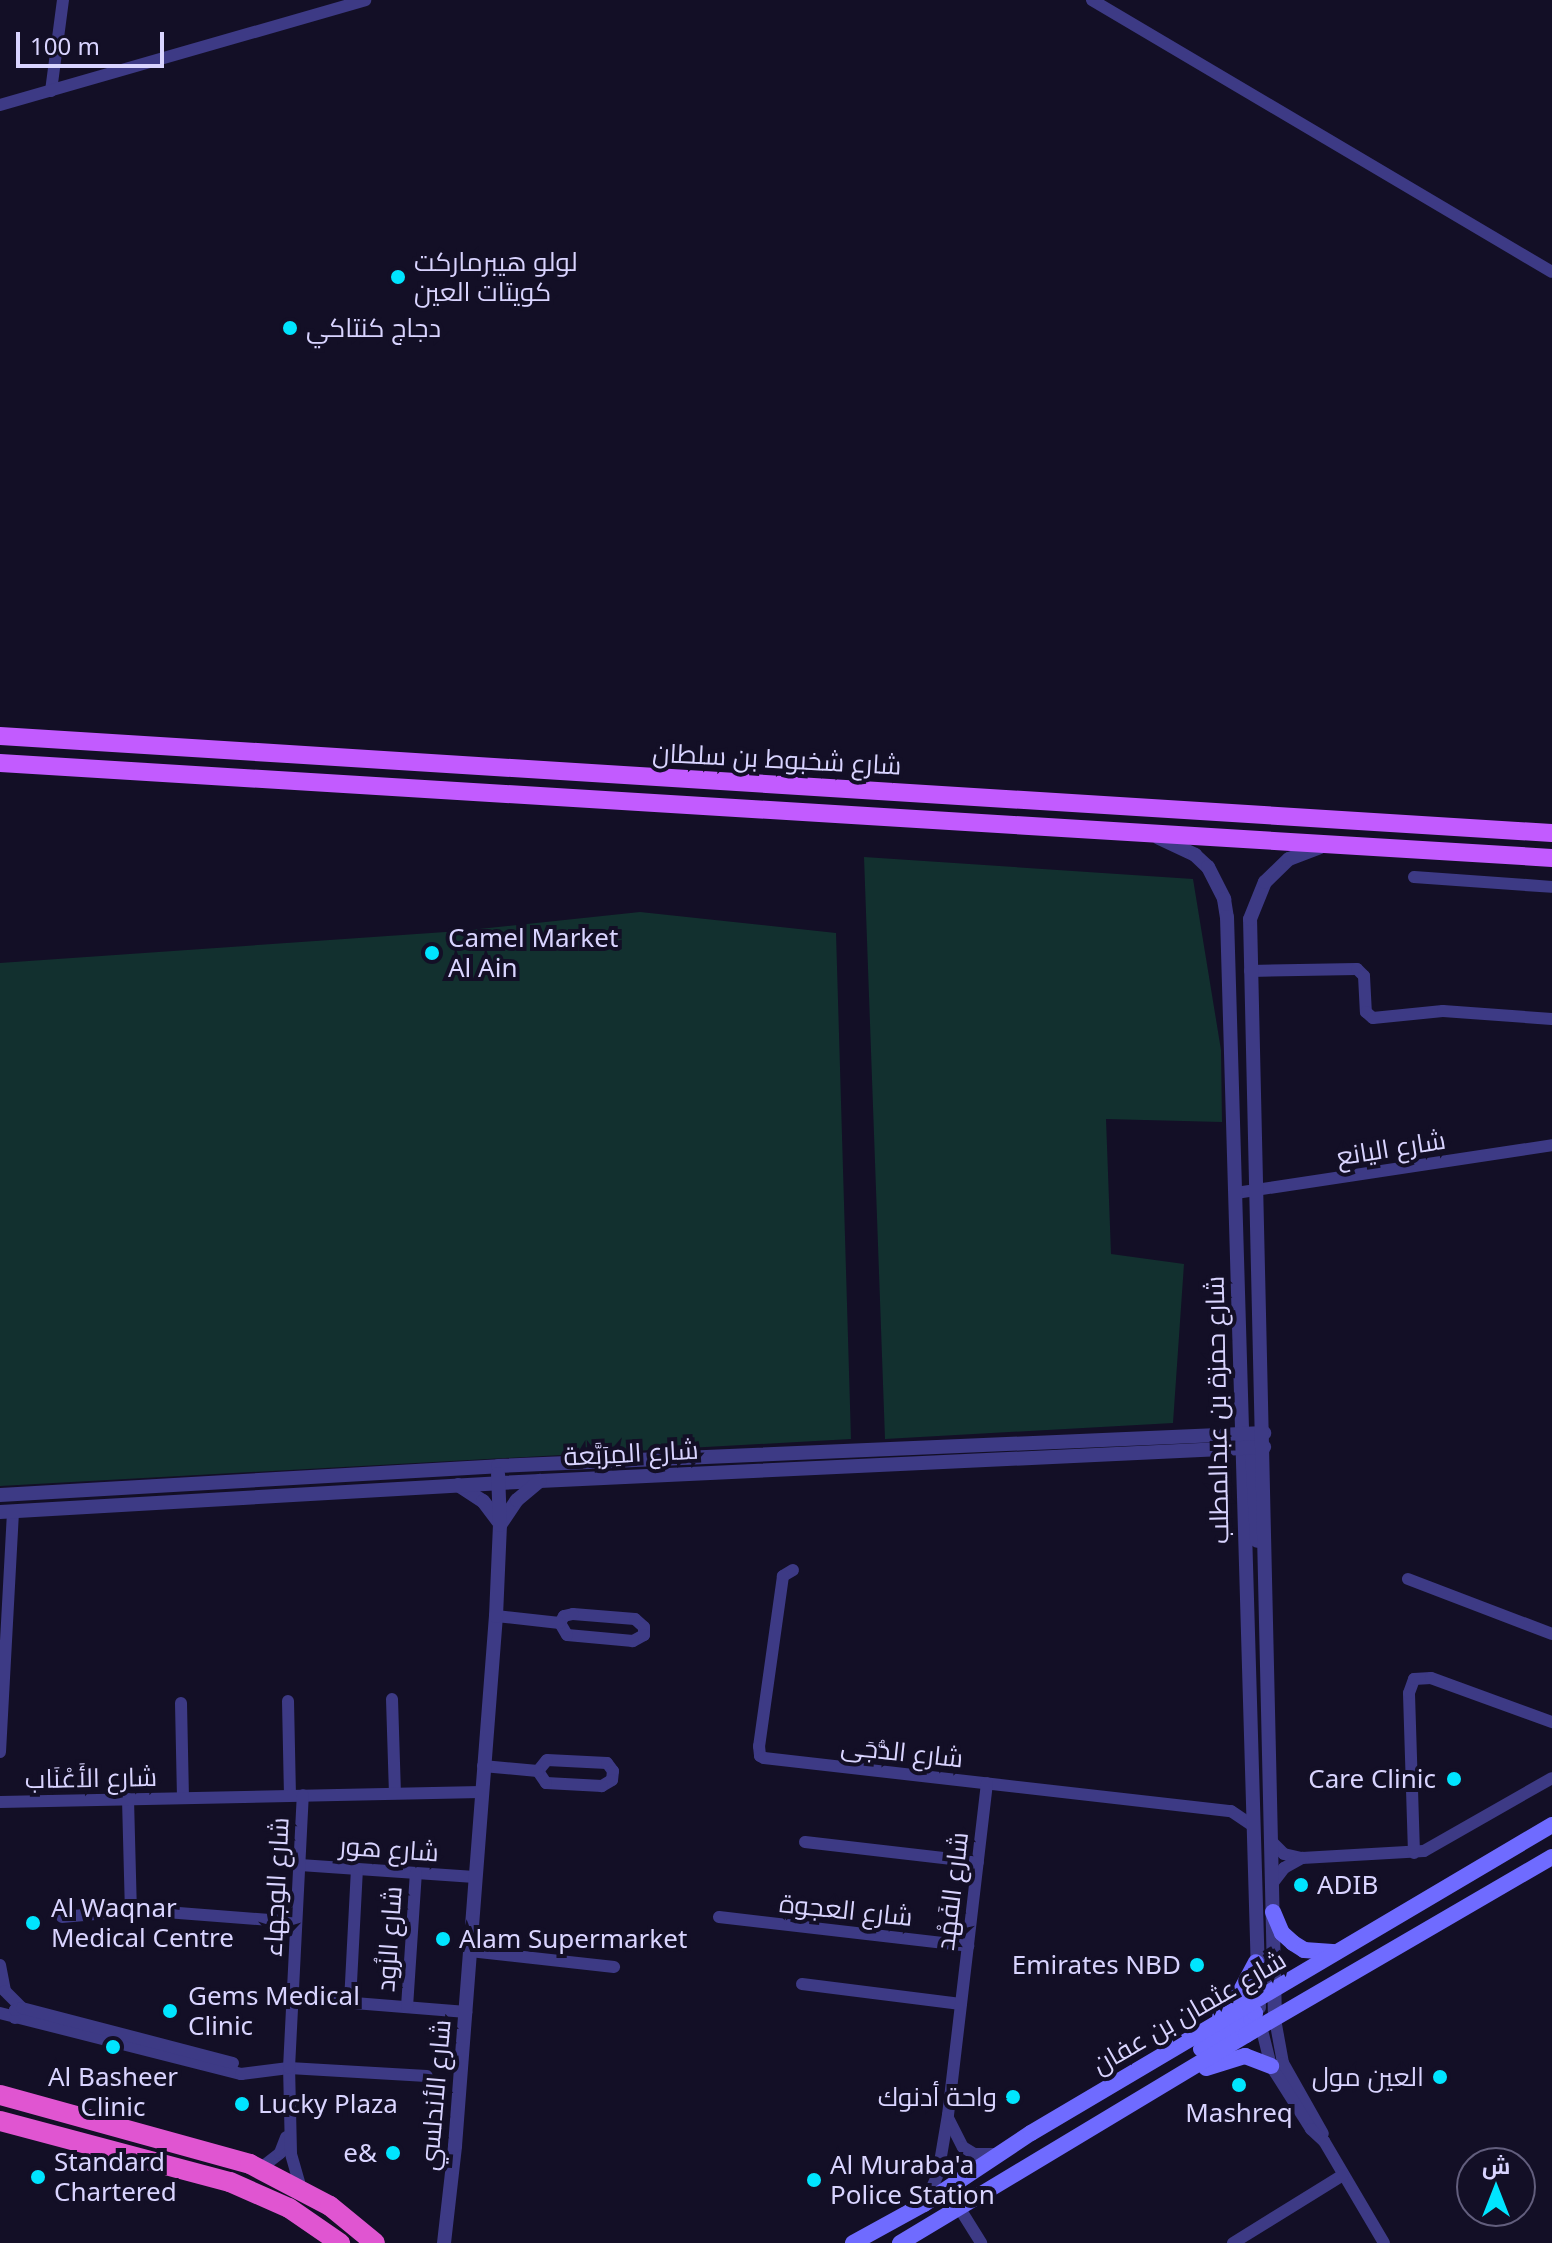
<!DOCTYPE html>
<html>
<head>
<meta charset="utf-8">
<style>
	body { margin:0 }
	#map { position:relative; width:1552px; height:2243px; overflow:hidden; background:#130f26; font-family:"Noto Sans",Cairo,sans-serif }
	div>[style] { position:absolute }
	.green>* { inset:0; background:#12302f }
	.minor>* { height:12px; margin:-6px; padding:0 6px; transform-origin:6px; border-radius:6px; background:#3d3a85 }
	.tertiary>* { height:14px; margin:-7px; padding:0 7px; transform-origin:7px; border-radius:7px; background:#3d3a85 }
	.secondary>* { height:16px; margin:-8px; padding:0 8px; transform-origin:8px; border-radius:8px; background:#6f6bff }
	.primary>* { height:18px; margin:-9px; padding:0 9px; transform-origin:9px; border-radius:9px; background:#c25bff }
	.trunk>* { height:20px; margin:-10px; padding:0 10px; transform-origin:10px; border-radius:10px; background:#e055d1 }
	.dots>* { width:22px; height:22px; translate:-50% -50%; box-sizing:border-box; border:4px solid #130f26; border-radius:50% }
	span { translate:-50% -50%; white-space:nowrap; text-align:center; line-height:1.15; -webkit-text-stroke:8px #130f26; paint-order:stroke }
	.poi-label { font-size:26px; color:#d9d4ff }
	.left { translate:0 -50%; text-align:left }
	.right { translate:-100% -50%; text-align:right }
	.street-label { font-size:26px; color:#d9d4ff }
	.north { position:absolute; left:1456px; top:2147px; width:80px; height:80px; box-sizing:border-box; background:#130f26; border:2px solid #625e7d; border-radius:50%; rotate:0deg; font-size:22px; font-weight:700; line-height:32px; text-align:center; color:#d9d4ff }
	.north::after { content:''; display:block; margin:auto; width:28px; height:36px; background:#00e5ff; clip-path:polygon(50% 0,100% 100%,50% 72%,0 100%) }
	.scale { position:absolute; left:16px; top:32px; width:148px; height:36px; box-sizing:border-box; border:4px solid #d9d4ff; border-top:0; padding-left:10px; font-size:24px; line-height:28px; white-space:nowrap; color:#d9d4ff; -webkit-text-stroke:6px #130f26; paint-order:stroke }
</style>
</head>
<body>
<div id="map">
	<div class="green">
		<i style="clip-path:polygon(864px 857px,1193px 879px,1221px 1050px,1222px 1122px,1106px 1119px,1111px 1254px,1184px 1264px,1173px 1423px,885px 1439px)"></i>
		<i style="clip-path:polygon(640px 912px,836px 933px,851px 1439px,0 1486px,0 963px,460px 931px)"></i>
	</div>
	<div class="minor">
		<i style="left:1092px;top:0;width:534px;rotate:30.6deg"></i>
		<i style="left:51px;top:91px;width:92px;rotate:-82.5deg"></i>
		<i style="left:0;top:105px;width:380px;rotate:-16deg"></i>
		<i style="left:1414px;top:877px;width:138px;rotate:4.1deg"></i>
		<i style="left:1250px;top:971px;width:107px;rotate:-1.1deg"></i>
		<i style="left:1357px;top:969px;width:10px;rotate:45deg"></i>
		<i style="left:1364px;top:976px;width:36px;rotate:87deg"></i>
		<i style="left:1366px;top:1012px;width:9px;rotate:41deg"></i>
		<i style="left:1373px;top:1018px;width:70px;rotate:-5.7deg"></i>
		<i style="left:1443px;top:1011px;width:109px;rotate:4.2deg"></i>
		<i style="left:1236px;top:1193px;width:320px;rotate:-8.6deg"></i>
		<i style="left:793px;top:1570px;width:12px;rotate:149deg"></i>
		<i style="left:783px;top:1576px;width:172px;rotate:98deg"></i>
		<i style="left:759px;top:1746px;width:10px;rotate:84deg"></i>
		<i style="left:760px;top:1756px;width:4px;rotate:27deg"></i>
		<i style="left:764px;top:1758px;width:470px;rotate:6.5deg"></i>
		<i style="left:1231px;top:1811px;width:25px;rotate:34deg"></i>
		<i style="left:1408px;top:1579px;width:154px;rotate:20.9deg"></i>
		<i style="left:573px;top:1614px;width:62px;rotate:4.6deg"></i>
		<i style="left:635px;top:1619px;width:12px;rotate:42deg"></i>
		<i style="left:644px;top:1627px;width:8px;rotate:90deg"></i>
		<i style="left:644px;top:1635px;width:13px;rotate:151deg"></i>
		<i style="left:633px;top:1641px;width:66px;rotate:-174.8deg"></i>
		<i style="left:567px;top:1635px;width:14px;rotate:-120deg"></i>
		<i style="left:560px;top:1623px;width:8px;rotate:-60deg"></i>
		<i style="left:564px;top:1616px;width:9px;rotate:-13deg"></i>
		<i style="left:496px;top:1616px;width:64px;rotate:6.2deg"></i>
		<i style="left:392px;top:1699px;width:94px;rotate:88.2deg"></i>
		<i style="left:288px;top:1701px;width:94px;rotate:88.8deg"></i>
		<i style="left:181px;top:1703px;width:95px;rotate:88.8deg"></i>
		<i style="left:0;top:1752px;width:240px;rotate:-86.9deg"></i>
		<i style="left:547px;top:1760px;width:60px;rotate:2.9deg"></i>
		<i style="left:607px;top:1763px;width:10px;rotate:53deg"></i>
		<i style="left:613px;top:1771px;width:9px;rotate:96deg"></i>
		<i style="left:612px;top:1780px;width:12px;rotate:149deg"></i>
		<i style="left:602px;top:1786px;width:56px;rotate:-176.9deg"></i>
		<i style="left:546px;top:1783px;width:14px;rotate:-124deg"></i>
		<i style="left:538px;top:1771px;width:14px;rotate:-51deg"></i>
		<i style="left:483px;top:1766px;width:55px;rotate:5.2deg"></i>
		<i style="left:128px;top:1799px;width:112px;rotate:88.5deg"></i>
		<i style="left:0;top:1802px;width:481px;rotate:-1.2deg"></i>
		<i style="left:1271px;top:1841px;width:18px;rotate:45deg"></i>
		<i style="left:1284px;top:1854px;width:18px;rotate:13deg"></i>
		<i style="left:1302px;top:1858px;width:122px;rotate:-3.3deg"></i>
		<i style="left:1424px;top:1851px;width:147px;rotate:-29.7deg"></i>
		<i style="left:805px;top:1842px;width:174px;rotate:6.6deg"></i>
		<i style="left:1414px;top:1853px;width:160px;rotate:-91.8deg"></i>
		<i style="left:1409px;top:1693px;width:15px;rotate:-70deg"></i>
		<i style="left:1414px;top:1679px;width:17px;rotate:-3deg"></i>
		<i style="left:1431px;top:1678px;width:129px;rotate:20deg"></i>
		<i style="left:300px;top:1865px;width:175px;rotate:3.9deg"></i>
		<i style="left:1272px;top:1884px;width:20px;rotate:-53deg"></i>
		<i style="left:1284px;top:1868px;width:21px;rotate:-29deg"></i>
		<i style="left:62px;top:1917px;width:78px;rotate:-5.1deg"></i>
		<i style="left:140px;top:1910px;width:156px;rotate:4.4deg"></i>
		<i style="left:719px;top:1917px;width:251px;rotate:6.6deg"></i>
		<i style="left:470px;top:1951px;width:145px;rotate:6.3deg"></i>
		<i style="left:0;top:1965px;width:26px;rotate:79deg"></i>
		<i style="left:5px;top:1991px;width:24px;rotate:45deg"></i>
		<i style="left:802px;top:1984px;width:160px;rotate:7.2deg"></i>
		<i style="left:292px;top:1998px;width:175px;rotate:4.6deg"></i>
		<i style="left:350px;top:2002px;width:133px;rotate:-87deg"></i>
		<i style="left:407px;top:2007px;width:134px;rotate:-86.2deg"></i>
		<i style="left:0;top:2013px;width:249px;rotate:14.2deg"></i>
		<i style="left:241px;top:2074px;width:48px;rotate:-7.1deg"></i>
		<i style="left:289px;top:2068px;width:138px;rotate:3.3deg"></i>
		<i style="left:15px;top:2018px;width:8px;rotate:-90deg"></i>
		<i style="left:15px;top:2010px;width:7px;rotate:-16deg"></i>
		<i style="left:22px;top:2008px;width:218px;rotate:14.6deg"></i>
		<i style="left:1275px;top:2019px;width:45px;rotate:79.7deg"></i>
		<i style="left:1283px;top:2063px;width:81px;rotate:60.6deg"></i>
		<i style="left:1261px;top:2026px;width:41px;rotate:76deg"></i>
		<i style="left:1271px;top:2066px;width:75px;rotate:57.6deg"></i>
		<i style="left:1311px;top:2129px;width:18px;rotate:43deg"></i>
		<i style="left:1324px;top:2141px;width:118px;rotate:59.5deg"></i>
		<i style="left:948px;top:2118px;width:33px;rotate:63deg"></i>
		<i style="left:963px;top:2147px;width:13px;rotate:32deg"></i>
		<i style="left:974px;top:2154px;width:23px"></i>
		<i style="left:261px;top:2168px;width:24px;rotate:-38deg"></i>
		<i style="left:280px;top:2153px;width:17px;rotate:-69deg"></i>
		<i style="left:301px;top:2189px;width:37px;rotate:-106deg"></i>
		<i style="left:291px;top:2153px;width:85px;rotate:-91.3deg"></i>
		<i style="left:289px;top:2068px;width:273px;rotate:-87.1deg"></i>
		<i style="left:926px;top:2201px;width:30px;rotate:-66deg"></i>
		<i style="left:938px;top:2174px;width:60px;rotate:-80.4deg"></i>
		<i style="left:948px;top:2115px;width:334px;rotate:-83.3deg"></i>
		<i style="left:960px;top:2209px;width:40px;rotate:58deg"></i>
		<i style="left:1233px;top:2243px;width:129px;rotate:-31.7deg"></i>
	</div>
	<div class="tertiary">
		<i style="left:1159px;top:838px;width:40px;rotate:25deg"></i>
		<i style="left:1195px;top:855px;width:18px;rotate:43deg"></i>
		<i style="left:1208px;top:867px;width:36px;rotate:63deg"></i>
		<i style="left:1224px;top:899px;width:18px;rotate:81deg"></i>
		<i style="left:1227px;top:917px;width:1091px;rotate:88.32deg"></i>
		<i style="left:1247px;top:1439px;width:15px;rotate:70deg"></i>
		<i style="left:1252px;top:1453px;width:88px;rotate:86.7deg"></i>
		<i style="left:458px;top:1485px;width:30px;rotate:33deg"></i>
		<i style="left:483px;top:1501px;width:25px;rotate:53deg"></i>
		<i style="left:0;top:1495px;width:499px;rotate:-3.3deg"></i>
		<i style="left:498px;top:1466px;width:767px;rotate:-2.47deg"></i>
		<i style="left:0;top:1512px;width:499px;rotate:-3.3deg"></i>
		<i style="left:498px;top:1483px;width:767px;rotate:-2.69deg"></i>
		<i style="left:500px;top:1525px;width:30px;rotate:-56deg"></i>
		<i style="left:517px;top:1500px;width:30px;rotate:-40deg"></i>
		<i style="left:1275px;top:2019px;width:1100px;rotate:-91.3deg"></i>
		<i style="left:1250px;top:919px;width:40px;rotate:-68deg"></i>
		<i style="left:1265px;top:882px;width:33px;rotate:-44deg"></i>
		<i style="left:1289px;top:859px;width:33px;rotate:-21deg"></i>
		<i style="left:444px;top:2243px;width:98px;rotate:-83.5deg"></i>
		<i style="left:455px;top:2146px;width:532px;rotate:-85.58deg"></i>
		<i style="left:496px;top:1616px;width:91px;rotate:-87.5deg"></i>
		<i style="left:500px;top:1525px;width:51px;rotate:-92.2deg"></i>
	</div>
	<div class="secondary">
		<i style="left:1273px;top:1912px;width:23px;rotate:67deg"></i>
		<i style="left:1282px;top:1933px;width:15px;rotate:42deg"></i>
		<i style="left:1293px;top:1943px;width:13px;rotate:32deg"></i>
		<i style="left:1304px;top:1950px;width:32px;rotate:4deg"></i>
		<i style="left:1220px;top:2017px;width:30px;rotate:-50deg"></i>
		<i style="left:1239px;top:1994px;width:36px;rotate:-62deg"></i>
		<i style="left:1201px;top:2049px;width:58px;rotate:-31deg"></i>
		<i style="left:1251px;top:2019px;width:7px;rotate:-56deg"></i>
		<i style="left:1255px;top:2013px;width:10px;rotate:-127deg"></i>
		<i style="left:1206px;top:2068px;width:41px;rotate:-17.1deg"></i>
		<i style="left:1245px;top:2056px;width:28px;rotate:21deg"></i>
		<i style="left:853px;top:2243px;width:81px;rotate:-28.8deg"></i>
		<i style="left:924px;top:2204px;width:128px;rotate:-33.6deg"></i>
		<i style="left:1031px;top:2133px;width:605px;rotate:-30.59deg"></i>
		<i style="left:900px;top:2243px;width:404px;rotate:-31deg"></i>
		<i style="left:1246px;top:2035px;width:354px;rotate:-30.2deg"></i>
	</div>
	<div class="primary">
		<i style="left:0;top:736px;width:1555px;rotate:3.58deg"></i>
		<i style="left:0;top:763px;width:1555px;rotate:3.5deg"></i>
	</div>
	<div class="trunk">
		<i style="left:0;top:2095px;width:259px;rotate:15.4deg"></i>
		<i style="left:250px;top:2164px;width:90px;rotate:27.7deg"></i>
		<i style="left:330px;top:2206px;width:58px;rotate:39.4deg"></i>
		<i style="left:0;top:2121px;width:238px;rotate:14.9deg"></i>
		<i style="left:230px;top:2182px;width:64px;rotate:23.8deg"></i>
		<i style="left:289px;top:2208px;width:62px;rotate:34.5deg"></i>
	</div>
	<div class="dots">
		<i style="left:398px;top:277px;background:#00e5ff"></i>
		<i style="left:290px;top:328px;background:#00e5ff"></i>
		<i style="left:432px;top:953px;background:#00e5ff"></i>
		<i style="left:1454px;top:1779px;background:#00e5ff"></i>
		<i style="left:1301px;top:1885px;background:#00e5ff"></i>
		<i style="left:33px;top:1923px;background:#00e5ff"></i>
		<i style="left:443px;top:1939px;background:#00e5ff"></i>
		<i style="left:1197px;top:1965px;background:#00e5ff"></i>
		<i style="left:170px;top:2011px;background:#00e5ff"></i>
		<i style="left:113px;top:2047px;background:#00e5ff"></i>
		<i style="left:1440px;top:2077px;background:#00e5ff"></i>
		<i style="left:1239px;top:2085px;background:#00e5ff"></i>
		<i style="left:1013px;top:2097px;background:#00e5ff"></i>
		<i style="left:242px;top:2104px;background:#00e5ff"></i>
		<i style="left:393px;top:2153px;background:#00e5ff"></i>
		<i style="left:38px;top:2177px;background:#00e5ff"></i>
		<i style="left:814px;top:2180px;background:#00e5ff"></i>
	</div>
	<div class="poi-label">
		<span class="left" style="left:414px;top:277px">لولو هيبرماركت<br>كويتات العين</span>
		<span class="left" style="left:306px;top:328px">دجاج كنتاكي</span>
		<span class="left" style="left:448px;top:953px">Camel Market<br>Al Ain</span>
		<span class="right" style="left:1436px;top:1779px">Care Clinic</span>
		<span class="left" style="left:1317px;top:1885px">ADIB</span>
		<span class="left" style="left:51px;top:1923px">Al Waqnar<br>Medical Centre</span>
		<span class="left" style="left:459px;top:1939px">Alam Supermarket</span>
		<span class="right" style="left:1181px;top:1965px">Emirates NBD</span>
		<span class="left" style="left:188px;top:2011px">Gems Medical<br>Clinic</span>
		<span style="left:113px;top:2092px">Al Basheer<br>Clinic</span>
		<span class="right" style="left:1424px;top:2077px">العين مول</span>
		<span class="right" style="left:997px;top:2097px">واحة أدنوك</span>
		<span class="left" style="left:258px;top:2104px">Lucky Plaza</span>
		<span style="left:1239px;top:2113px">Mashreq</span>
		<span class="right" style="left:377px;top:2153px">e&amp;</span>
		<span class="left" style="left:54px;top:2177px">Standard<br>Chartered</span>
		<span class="left" style="left:830px;top:2180px">Al Muraba'a<br>Police Station</span>
	</div>
	<div class="street-label">
		<span style="left:777px;top:759px;rotate:3deg">شارع شخبوط بن سلطان</span>
		<span style="left:1391px;top:1148px;rotate:-9deg">شارع اليانع</span>
		<span style="left:1217px;top:1410px;rotate:-91deg">شارع حمزة بن عبدالمطلب</span>
		<span style="left:631px;top:1453px;rotate:-3deg">شارع المِرَبَّعة</span>
		<span style="left:902px;top:1752px;rotate:6deg">شارع الدُّجَى</span>
		<span style="left:91px;top:1778px;rotate:-1deg">شارع الأَعْنَاب</span>
		<span style="left:389px;top:1849px;rotate:4deg">شارع هور</span>
		<span style="left:276px;top:1887px;rotate:-87deg">شارع الوجهاء</span>
		<span style="left:952px;top:1891px;rotate:-83deg">شارع الفَهْد</span>
		<span style="left:846px;top:1910px;rotate:6deg">شارع العجوة</span>
		<span style="left:389px;top:1939px;rotate:-86deg">شارع الزُود</span>
		<span style="left:1189px;top:2012px;rotate:-30deg">شارع عثمان بن عفان</span>
		<span style="left:435px;top:2095px;rotate:-85deg">شارع الأندلسي</span>
	</div>
	<div class="north">ش</div>
	<div class="scale">100 m</div>
</div>
</body>
</html>
